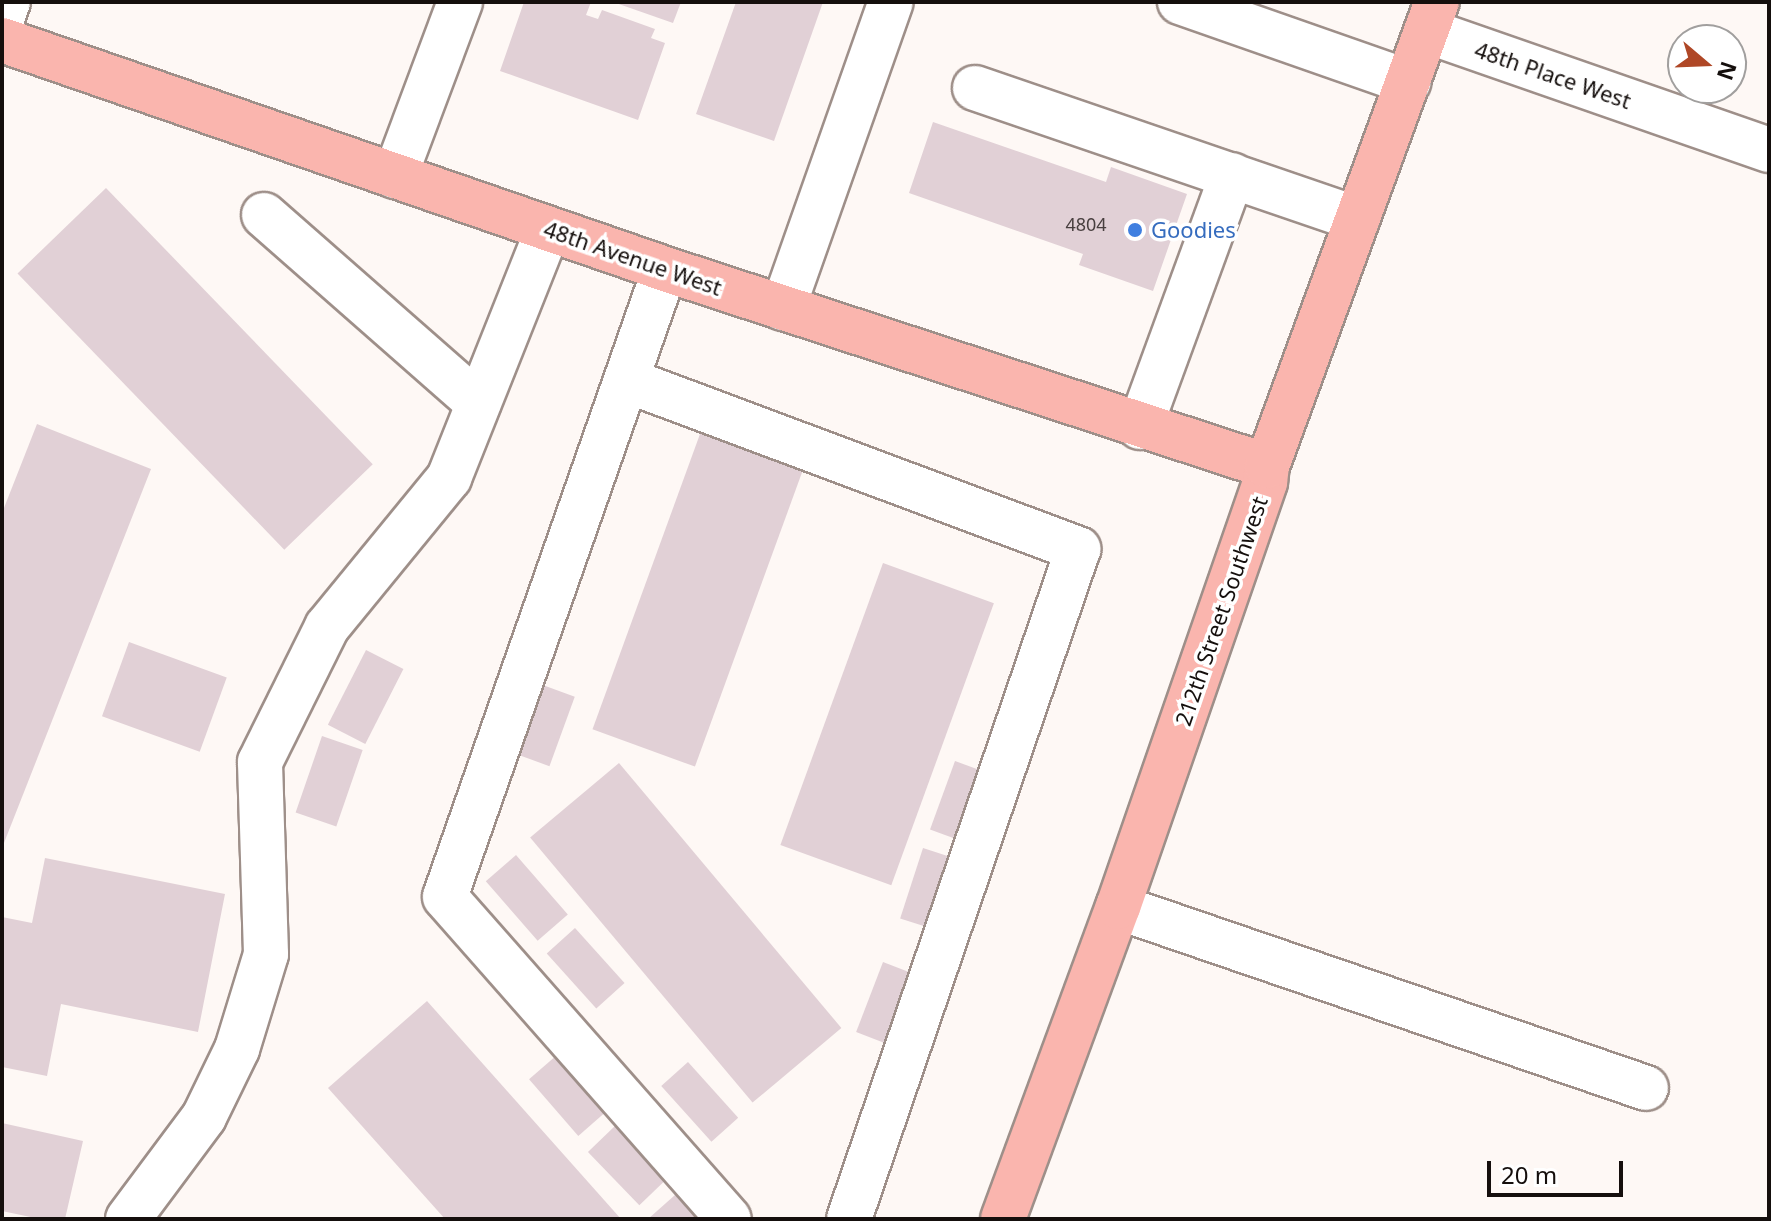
<!DOCTYPE html>
<html>
<head>
<meta charset="utf-8">
<style>
	body { margin:0 }
	#map { position:relative; width:1771px; height:1221px; overflow:hidden; background:#fef8f5; font-family:"Noto Sans",sans-serif }
	div>[style] { position:absolute }
	.building>* { inset:0; background:#e1d0d6; transform-origin:0 0 }
	.roads { filter:drop-shadow(2px 0 #9e8f89) drop-shadow(-2px 0 #9e8f89) drop-shadow(0 2px #9e8f89) drop-shadow(0 -2px #9e8f89) }
	.minor>* { height:44px; margin:-22px; padding:0 22px; transform-origin:22px; border-radius:22px; background:#fff }
	.major>* { height:44px; margin:-22px; padding:0 22px; transform-origin:22px; border-radius:22px; background:#fab5ae }
	.dots>* { width:22px; height:22px; translate:-50% -50%; box-sizing:border-box; border:4px solid #fff; border-radius:50% }
	span { translate:-50% -50%; white-space:nowrap; text-align:center; line-height:1.15; -webkit-text-stroke:7px #fff; paint-order:stroke }
	.number-label { font-size:18px; color:#483f3f }
	.number-label span { -webkit-text-stroke-width:0 }
	.street-label { font-size:22px; color:#150f0d }
	.shop-label { font-size:22px; color:#366cbe }
	.left { translate:0 -50%; text-align:left }
	.frame { position:absolute; inset:0; border:4px solid #150f0d; pointer-events:none }
	.north { position:absolute; left:1667px; top:24px; width:80px; height:80px; box-sizing:border-box; background:#fff; border:2px solid #a19f9e; border-radius:50%; rotate:109deg; font-size:22px; font-weight:700; line-height:32px; text-align:center; color:#150f0d }
	.north::after { content:''; display:block; margin:auto; width:28px; height:36px; background:#af4726; clip-path:polygon(50% 0,100% 100%,50% 72%,0 100%) }
	.scale { position:absolute; left:1487px; top:1161px; width:136px; height:36px; box-sizing:border-box; border:4px solid #150f0d; border-top:0; padding-left:10px; font-size:24px; line-height:28px; white-space:nowrap; color:#150f0d; -webkit-text-stroke:6px #fff; paint-order:stroke }
</style>
</head>
<body>
<div id="map">
	<div class="building">
		<i style="clip-path:polygon(524px 2px,591px 2px,586px 15px,598px 19px,602px 10px,655px 29px,651px 38px,665px 43px,638px 120px,500px 71px)"></i>
		<i style="clip-path:polygon(613px 2px,681px 2px,673px 23px)"></i>
		<i style="clip-path:polygon(736px 2px,823px 2px,774px 141px,696px 114px)"></i>
		<i style="clip-path:polygon(933px 122px,1106px 182px,1111px 167px,1187px 194px,1153px 291px,1079px 265px,1083px 254px,909px 193px)"></i>
		<i style="left:106px;top:188px;width:384px;height:123px;rotate:46deg"></i>
		<i style="left:704px;top:423px;width:109px;height:326px;rotate:20deg"></i>
		<i style="clip-path:polygon(37px 424px,151px 469px,2px 848px,2px 513px)"></i>
		<i style="left:883px;top:563px;width:118px;height:300px;rotate:20deg"></i>
		<i style="left:129px;top:642px;width:104px;height:79px;rotate:20deg"></i>
		<i style="left:366px;top:650px;width:42px;height:84px;rotate:27deg"></i>
		<i style="left:540px;top:684px;width:37px;height:74px;rotate:20deg"></i>
		<i style="left:322px;top:736px;width:43px;height:81px;rotate:19deg"></i>
		<i style="left:955px;top:761px;width:37px;height:73px;rotate:20deg"></i>
		<i style="left:619px;top:763px;width:346px;height:116px;rotate:50deg"></i>
		<i style="left:923px;top:848px;width:38px;height:74px;rotate:18deg"></i>
		<i style="left:516px;top:855px;width:79px;height:40px;rotate:49deg"></i>
		<i style="clip-path:polygon(45px 858px,225px 894px,198px 1032px,61px 1004px,47px 1076px,2px 1067px,2px 917px,32px 923px)"></i>
		<i style="left:575px;top:928px;width:74px;height:38px;rotate:48deg"></i>
		<i style="left:883px;top:962px;width:36px;height:75px;rotate:21deg"></i>
		<i style="clip-path:polygon(427px 1001px,621px 1219px,445px 1219px,328px 1088px)"></i>
		<i style="left:557px;top:1055px;width:75px;height:37px;rotate:49deg"></i>
		<i style="left:688px;top:1062px;width:75px;height:36px;rotate:48deg"></i>
		<i style="clip-path:polygon(2px 1123px,83px 1141px,65px 1219px,40px 1219px,2px 1211px)"></i>
		<i style="left:616px;top:1125px;width:74px;height:39px;rotate:46deg"></i>
		<i style="clip-path:polygon(675px 1195px,697px 1219px,648px 1219px)"></i>
	</div>
	<div class="roads">
		<div class="minor">
			<i style="left:1180px;top:2px;width:242px;rotate:19.3deg"></i>
			<i style="left:2px;top:19px;width:18px;rotate:-71deg"></i>
			<i style="left:1427px;top:31px;width:362px;rotate:19.2deg"></i>
			<i style="left:975px;top:88px;width:404px;rotate:18.9deg"></i>
			<i style="left:395px;top:176px;width:186px;rotate:-69.5deg"></i>
			<i style="left:264px;top:215px;width:285px;rotate:41.3deg"></i>
			<i style="left:665px;top:269px;width:665px;rotate:109.31deg"></i>
			<i style="left:445px;top:897px;width:429px;rotate:48.6deg"></i>
			<i style="left:783px;top:308px;width:324px;rotate:-70.6deg"></i>
			<i style="left:626px;top:380px;width:483px;rotate:20.5deg"></i>
			<i style="left:1078px;top:549px;width:708px;rotate:108.87deg"></i>
			<i style="left:1140px;top:427px;width:268px;rotate:-69.9deg"></i>
			<i style="left:1118px;top:907px;width:558px;rotate:18.92deg"></i>
			<i style="left:128px;top:1219px;width:127px;rotate:-53.3deg"></i>
			<i style="left:204px;top:1117px;width:76px;rotate:-64.1deg"></i>
			<i style="left:237px;top:1049px;width:99px;rotate:-73deg"></i>
			<i style="left:266px;top:954px;width:192px;rotate:-91.8deg"></i>
			<i style="left:260px;top:762px;width:151px;rotate:-63.6deg"></i>
			<i style="left:327px;top:627px;width:193px;rotate:-50.7deg"></i>
			<i style="left:449px;top:478px;width:268px;rotate:-68.3deg"></i>
		</div>
		<div class="major">
			<i style="left:2px;top:40px;width:701px;rotate:19.05deg"></i>
			<i style="left:665px;top:269px;width:633px;rotate:18.12deg"></i>
			<i style="left:1003px;top:1219px;width:333px;rotate:-69.8deg"></i>
			<i style="left:1118px;top:907px;width:450px;rotate:-70.9deg"></i>
			<i style="left:1265px;top:482px;width:16px;rotate:-83deg"></i>
			<i style="left:1267px;top:466px;width:494px;rotate:-69.9deg"></i>
		</div>
	</div>
	<div class="dots">
		<i style="left:1135px;top:230px;background:#3f7fe0"></i>
	</div>
	<div class="number-label">
		<span style="left:1086px;top:224px">4804</span>
	</div>
	<div class="street-label">
		<span style="left:1553px;top:75px;rotate:19deg">48th Place West</span>
		<span style="left:633px;top:258px;rotate:19deg">48th Avenue West</span>
		<span style="left:1221px;top:611px;rotate:-71deg">212th Street Southwest</span>
	</div>
	<div class="shop-label">
		<span class="left" style="left:1151px;top:230px">Goodies</span>
	</div>
	<div class="frame"></div>
	<div class="north">N</div>
	<div class="scale">20 m</div>
</div>
</body>
</html>
